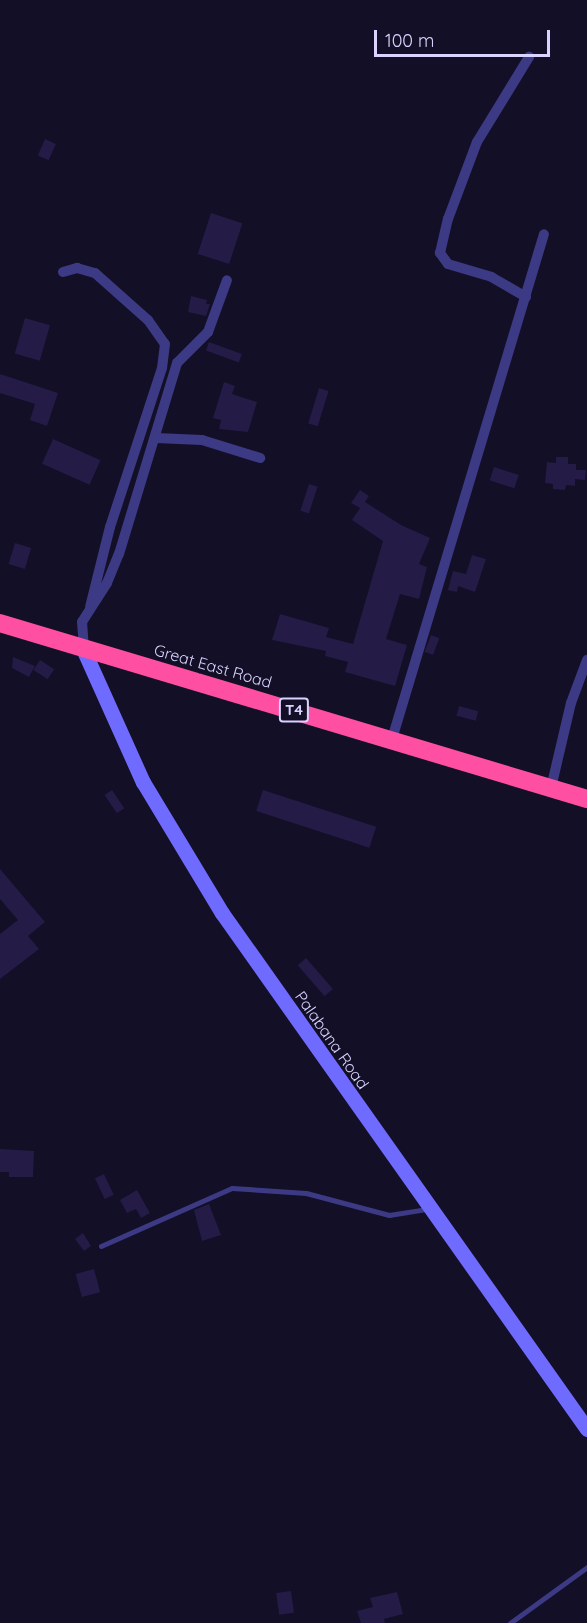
<!DOCTYPE html>
<html>
<head>
<meta charset="utf-8">
<style>
	body { margin:0 }
	#map { position:relative; width:587px; height:1623px; overflow:hidden; background:#130f26; font-family:Quicksand,sans-serif }
	div>[style] { position:absolute }
	.building>* { inset:0; background:#241b47; transform-origin:0 0 }
	.lane>* { height:5px; margin:-2.5px; padding:0 2.5px; transform-origin:2.5px; border-radius:2.5px; background:#3d3a85 }
	.street>* { height:10px; margin:-5px; padding:0 5px; transform-origin:5px; border-radius:5px; background:#3d3a85 }
	.secondary>* { height:15px; margin:-7.5px; padding:0 7.5px; transform-origin:7.5px; border-radius:7.5px; background:#6f6bff }
	.highway>* { height:18px; margin:-9px; padding:0 9px; transform-origin:9px; border-radius:9px; background:#ff4fa3 }
	span { translate:-50% -50%; white-space:nowrap; text-align:center; line-height:1.15; -webkit-text-stroke:4.5px #130f26; paint-order:stroke }
	.shield-label span { padding:2px 4px; background:#130f26; border:2px solid; border-radius:4px; -webkit-text-stroke-width:0 }
	.shield-label { font-size:15px; color:#d9d4ff; font-weight:700 }
	.street-label { font-size:16px; color:#d9d4ff }
	.scale { position:absolute; left:374px; top:30px; width:176px; height:27px; box-sizing:border-box; border:3px solid #d9d4ff; border-top:0; padding-left:8px; font-size:18px; line-height:21px; white-space:nowrap; color:#d9d4ff; -webkit-text-stroke:4px #130f26; paint-order:stroke }
</style>
</head>
<body>
<div id="map">
	<div class="building">
		<i style="left:45px;top:139px;width:12px;height:18px;rotate:24deg"></i>
		<i style="left:211px;top:213px;width:33px;height:43px;rotate:18deg"></i>
		<i style="clip-path:polygon(191px 296px,207px 300px,206px 304px,210px 304px,206px 316px,188px 312px)"></i>
		<i style="left:25px;top:318px;width:26px;height:37px;rotate:16deg"></i>
		<i style="left:209px;top:342px;width:35px;height:9px;rotate:20deg"></i>
		<i style="clip-path:polygon(0 374px,58px 393px,47px 426px,30px 420px,35px 404px,0 393px)"></i>
		<i style="clip-path:polygon(224px 382px,235px 386px,232px 394px,257px 402px,248px 432px,219px 429px,221px 420px,213px 418px)"></i>
		<i style="left:319px;top:388px;width:10px;height:37px;rotate:17deg"></i>
		<i style="left:53px;top:439px;width:52px;height:27px;rotate:24deg"></i>
		<i style="clip-path:polygon(556px 457px,568px 457px,568px 464px,576px 464px,576px 470px,586px 470px,585px 480px,575px 479px,575px 486px,566px 485px,565px 490px,553px 489px,553px 484px,545px 483px,547px 462px,556px 463px)"></i>
		<i style="left:494px;top:467px;width:26px;height:14px;rotate:18deg"></i>
		<i style="left:309px;top:484px;width:9px;height:28px;rotate:18deg"></i>
		<i style="clip-path:polygon(360px 490px,369px 496px,365px 502px,401px 525px,430px 538px,419px 564px,427px 567px,419px 599px,400px 594px,386px 639px,407px 645px,395px 686px,345px 672px,348px 662px,325px 656px,326px 651px,272px 640px,280px 614px,329px 628px,326px 637px,353px 644px,383px 541px,352px 520px,360px 508px,351px 503px)"></i>
		<i style="left:15px;top:543px;width:17px;height:22px;rotate:17deg"></i>
		<i style="clip-path:polygon(472px 555px,486px 559px,475px 592px,458px 586px,457px 592px,448px 590px,453px 571px,466px 574px)"></i>
		<i style="left:431px;top:635px;width:9px;height:18px;rotate:21deg"></i>
		<i style="clip-path:polygon(13px 657px,35px 666px,29px 677px,12px 668px)"></i>
		<i style="left:40px;top:660px;width:17px;height:12px;rotate:33deg"></i>
		<i style="left:459px;top:706px;width:20px;height:10px;rotate:15deg"></i>
		<i style="left:112px;top:790px;width:22px;height:9px;rotate:56deg"></i>
		<i style="left:263px;top:790px;width:119px;height:22px;rotate:18deg"></i>
		<i style="clip-path:polygon(0 869px,45px 922px,28px 936px,39px 949px,0 979px,0 934px,18px 920px,0 899px)"></i>
		<i style="left:306px;top:958px;width:41px;height:11px;rotate:49deg"></i>
		<i style="clip-path:polygon(0 1149px,34px 1151px,33px 1177px,9px 1177px,9px 1172px,0 1172px)"></i>
		<i style="left:104px;top:1174px;width:23px;height:10px;rotate:65deg"></i>
		<i style="clip-path:polygon(137px 1190px,150px 1213px,141px 1218px,136px 1209px,127px 1213px,120px 1200px)"></i>
		<i style="clip-path:polygon(209px 1204px,221px 1235px,202px 1241px,194px 1210px)"></i>
		<i style="clip-path:polygon(83px 1233px,91px 1246px,84px 1251px,75px 1239px)"></i>
		<i style="left:94px;top:1269px;width:24px;height:19px;rotate:75deg"></i>
		<i style="left:291px;top:1591px;width:22px;height:15px;rotate:82deg"></i>
		<i style="clip-path:polygon(397px 1592px,403px 1614px,384px 1619px,385px 1623px,361px 1623px,357px 1611px,373px 1607px,370px 1598px)"></i>
	</div>
	<div class="lane">
		<i style="left:101px;top:1246px;width:143px;rotate:-23.9deg"></i>
		<i style="left:232px;top:1188px;width:74px;rotate:3.9deg"></i>
		<i style="left:306px;top:1193px;width:86px;rotate:14.8deg"></i>
		<i style="left:389px;top:1215px;width:39px;rotate:-9deg"></i>
		<i style="left:510px;top:1623px;width:95px;rotate:-36deg"></i>
	</div>
	<div class="street">
		<i style="left:63px;top:272px;width:15px;rotate:-16deg"></i>
		<i style="left:77px;top:268px;width:19px;rotate:16deg"></i>
		<i style="left:95px;top:273px;width:71px;rotate:41.6deg"></i>
		<i style="left:148px;top:320px;width:29px;rotate:55deg"></i>
		<i style="left:165px;top:344px;width:24px;rotate:97deg"></i>
		<i style="left:162px;top:368px;width:167px;rotate:108.1deg"></i>
		<i style="left:110px;top:527px;width:82px;rotate:104deg"></i>
		<i style="left:526px;top:297px;width:39px;rotate:-150deg"></i>
		<i style="left:492px;top:277px;width:46px;rotate:-163.5deg"></i>
		<i style="left:448px;top:264px;width:14px;rotate:-126deg"></i>
		<i style="left:440px;top:253px;width:35px;rotate:-77deg"></i>
		<i style="left:448px;top:219px;width:82px;rotate:-69.4deg"></i>
		<i style="left:477px;top:142px;width:100px;rotate:-58.5deg"></i>
		<i style="left:156px;top:438px;width:46px;rotate:2.5deg"></i>
		<i style="left:202px;top:440px;width:61px;rotate:17.2deg"></i>
		<i style="left:84px;top:650px;width:28px;rotate:-94deg"></i>
		<i style="left:82px;top:622px;width:46px;rotate:-57.3deg"></i>
		<i style="left:107px;top:583px;width:31px;rotate:-68deg"></i>
		<i style="left:119px;top:554px;width:200px;rotate:-73.1deg"></i>
		<i style="left:177px;top:363px;width:44px;rotate:-45deg"></i>
		<i style="left:208px;top:332px;width:55px;rotate:-69.9deg"></i>
		<i style="left:392px;top:739px;width:527px;rotate:-73.25deg"></i>
		<i style="left:551px;top:788px;width:87px;rotate:-76.8deg"></i>
		<i style="left:571px;top:703px;width:46px;rotate:-69.6deg"></i>
	</div>
	<div class="secondary">
		<i style="left:84px;top:651px;width:144px;rotate:65.8deg"></i>
		<i style="left:143px;top:782px;width:153px;rotate:58.9deg"></i>
		<i style="left:222px;top:913px;width:632px;rotate:54.73deg"></i>
	</div>
	<div class="highway">
		<i style="left:0;top:623px;width:613px;rotate:16.69deg"></i>
	</div>
	<div class="shield-label">
		<span style="left:294px;top:710px">T4</span>
	</div>
	<div class="street-label">
		<span style="left:213px;top:666px;rotate:16deg">Great East Road</span>
		<span style="left:332px;top:1040px;rotate:55deg">Palabana Road</span>
	</div>
	<div class="scale">100 m</div>
</div>
</body>
</html>
